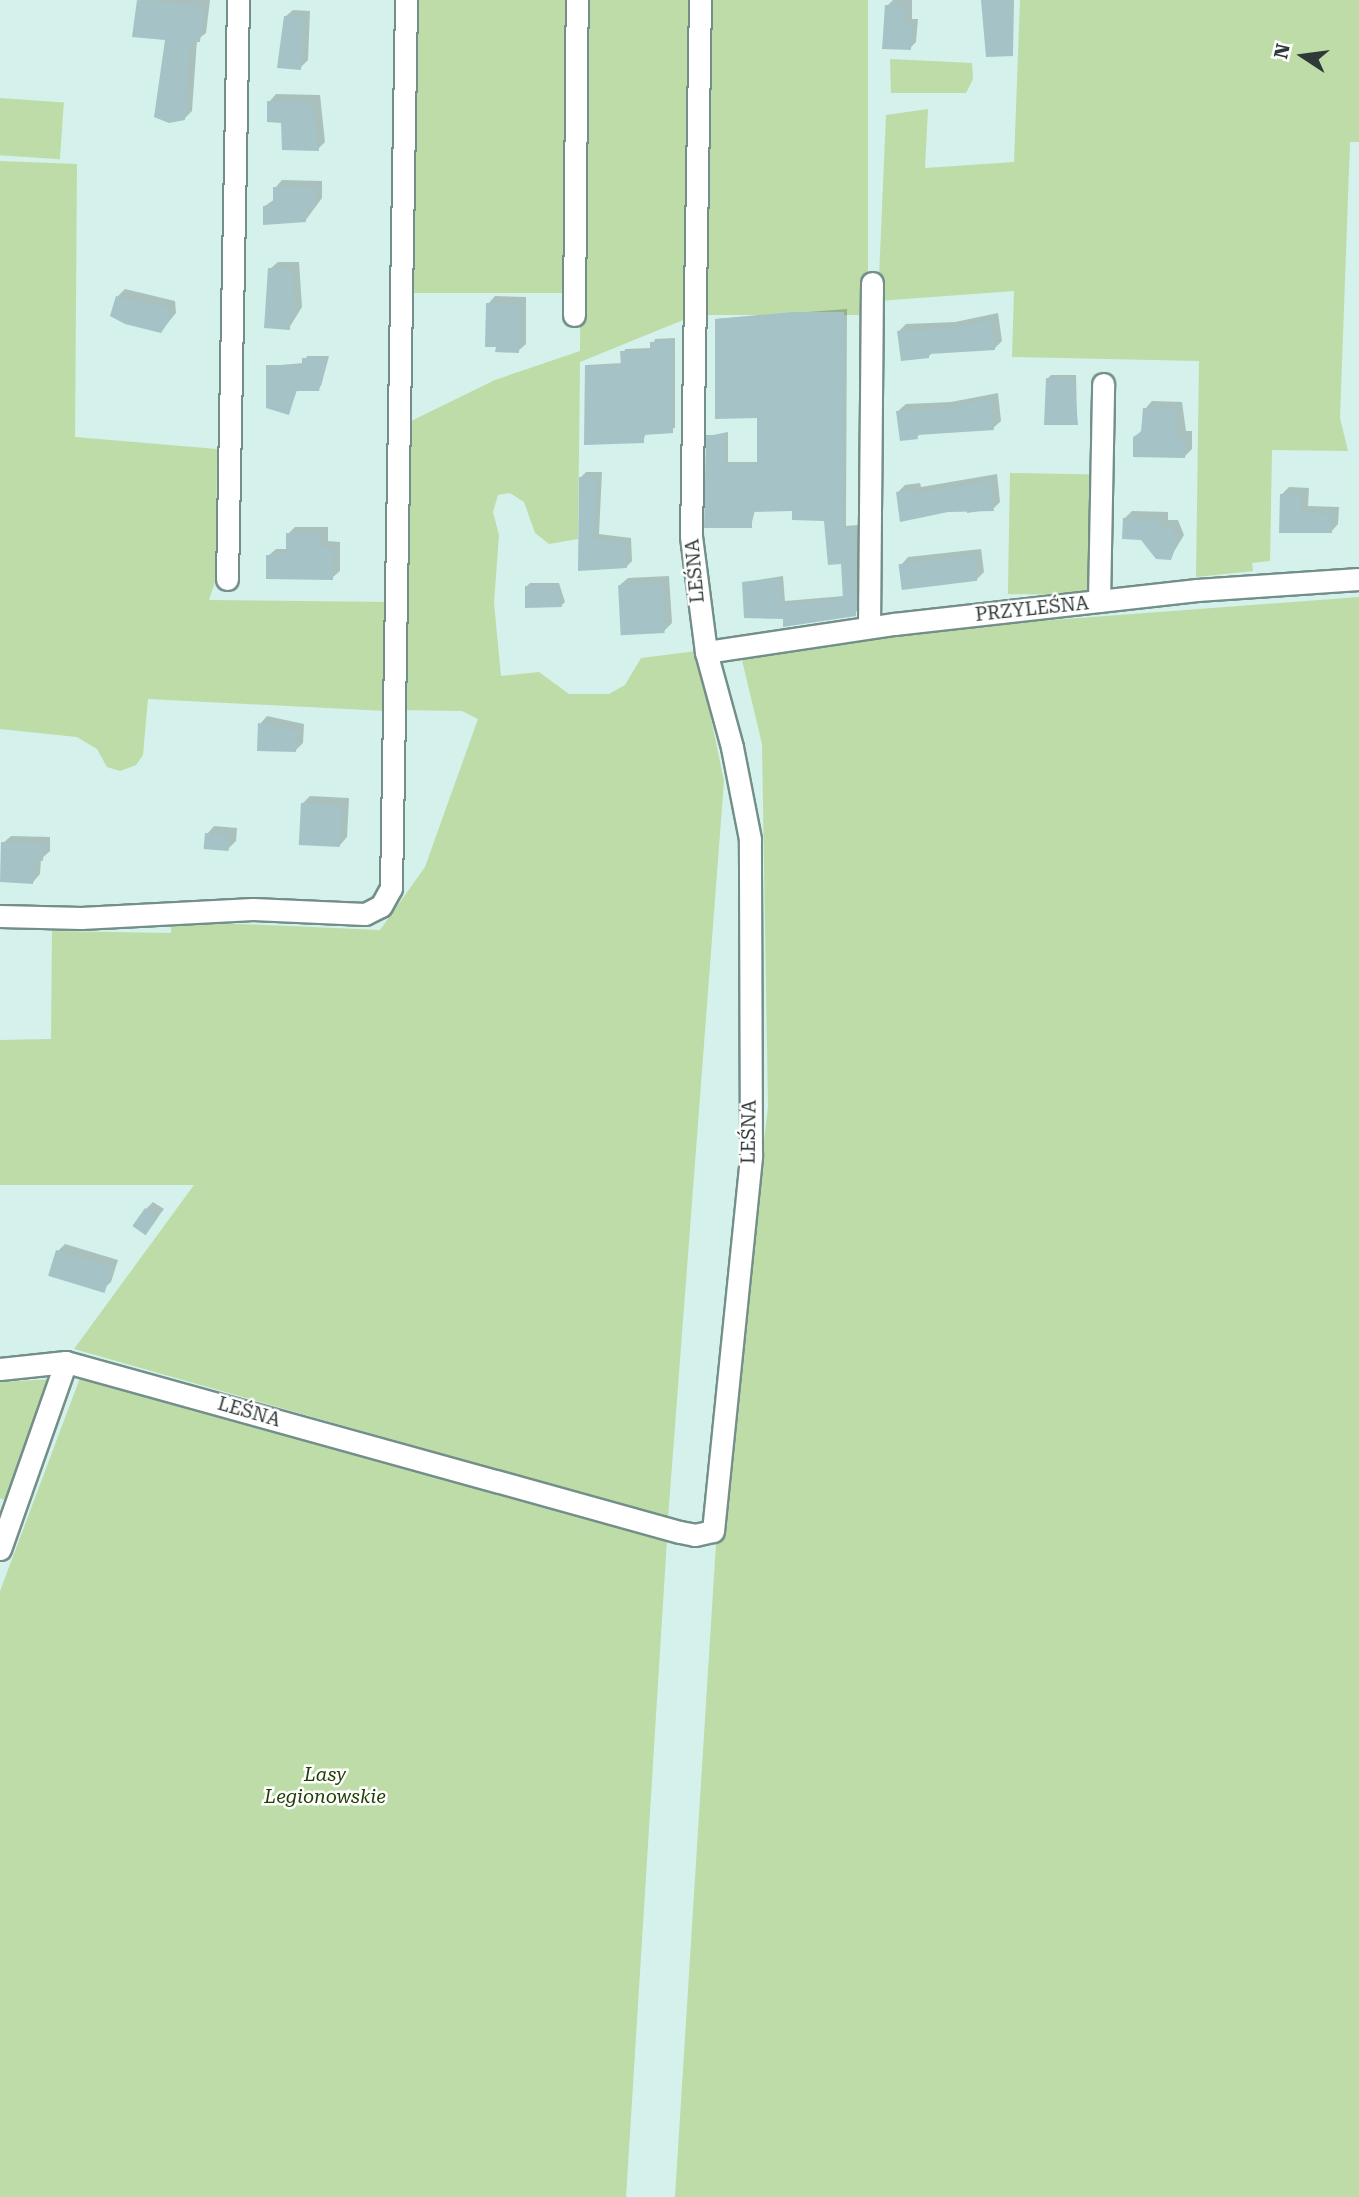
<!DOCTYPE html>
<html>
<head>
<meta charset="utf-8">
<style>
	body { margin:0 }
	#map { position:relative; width:1359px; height:2197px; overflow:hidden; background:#d4f1eb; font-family:"Roboto Serif",serif }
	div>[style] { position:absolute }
	.green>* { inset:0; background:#bddca8; transform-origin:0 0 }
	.shadow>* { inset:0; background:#0003 }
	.building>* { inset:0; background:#a5c2c6; transform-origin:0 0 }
	.roads { filter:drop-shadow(2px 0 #748f8a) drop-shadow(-2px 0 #748f8a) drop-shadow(0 2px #748f8a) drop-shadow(0 -2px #748f8a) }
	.minor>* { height:21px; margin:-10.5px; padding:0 10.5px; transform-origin:10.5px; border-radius:10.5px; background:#fff }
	span { translate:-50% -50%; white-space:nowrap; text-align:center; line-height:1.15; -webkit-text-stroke:5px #fff; paint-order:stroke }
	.street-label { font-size:19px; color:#2f3a38 }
	.park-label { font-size:19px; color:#213f02; font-style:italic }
	.north { position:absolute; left:1268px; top:21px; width:70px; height:70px; -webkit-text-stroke:5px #fff; paint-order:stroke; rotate:283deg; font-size:19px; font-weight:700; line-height:28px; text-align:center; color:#2f3a38 }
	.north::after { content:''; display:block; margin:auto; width:24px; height:32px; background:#2f3a38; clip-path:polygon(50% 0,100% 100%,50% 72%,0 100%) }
</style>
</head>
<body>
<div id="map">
	<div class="green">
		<i style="left:412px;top:0;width:158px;height:293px"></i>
		<i style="clip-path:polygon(583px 0,689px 0,688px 318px,580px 362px,578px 539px,549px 544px,535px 533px,524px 502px,510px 493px,498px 495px,493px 512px,499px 535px,494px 603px,501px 676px,539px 672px,569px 694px,609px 694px,625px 685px,641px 658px,697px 651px,724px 781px,668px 1518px,74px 1349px,194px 1185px,0 1185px,0 1040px,51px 1039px,52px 931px,171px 933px,171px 921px,380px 930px,425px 867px,478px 719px,462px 711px,398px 710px,403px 425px,495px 380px,580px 351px)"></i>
		<i style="left:708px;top:0;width:160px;height:315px"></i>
		<i style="clip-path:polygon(1020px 0,1359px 0,1359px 142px,1350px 142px,1340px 418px,1348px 451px,1272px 450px,1270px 561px,1252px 563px,1253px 571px,1196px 577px,1199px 361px,1012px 357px,1014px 291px,878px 301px,886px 115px,928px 109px,925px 168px,1014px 162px)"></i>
		<i style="clip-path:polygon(890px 59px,972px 63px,973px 79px,966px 93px,891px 93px)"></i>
		<i style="left:0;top:98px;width:64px;height:57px;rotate:4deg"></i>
		<i style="clip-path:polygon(0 161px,77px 164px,75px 437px,217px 449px,216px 579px,209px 600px,391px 602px,386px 711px,148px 699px,143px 755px,136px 765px,120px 771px,107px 767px,97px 749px,77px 737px,0 729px)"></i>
		<i style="left:1010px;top:473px;width:85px;height:121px;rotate:1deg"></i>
		<i style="clip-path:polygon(1359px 597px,1359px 2197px,675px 2197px,716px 1544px,768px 1107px,762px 744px,742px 660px,891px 632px)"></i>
		<i style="clip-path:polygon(80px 1378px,667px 1539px,626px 2197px,0 2197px,0 1591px)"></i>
		<i style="clip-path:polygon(54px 1379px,8px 1501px,0 1498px,0 1382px)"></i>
	</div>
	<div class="shadow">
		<i style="clip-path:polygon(140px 0,210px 0,206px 33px,197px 40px,192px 111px,185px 118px,167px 38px)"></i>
		<i style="clip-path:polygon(893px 0,912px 0,912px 19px,918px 19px,916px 42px,910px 48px,887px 6px)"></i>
		<i style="clip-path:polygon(984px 0,1014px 0,1013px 54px)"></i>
		<i style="clip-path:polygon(293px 10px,310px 11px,308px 60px,300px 68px,285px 17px)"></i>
		<i style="clip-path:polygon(276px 94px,320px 95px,325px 142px,318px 149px,282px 121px,269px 102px)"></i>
		<i style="clip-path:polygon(282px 180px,322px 181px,322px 198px,305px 221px,265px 206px,275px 199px,275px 188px)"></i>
		<i style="clip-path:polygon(278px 262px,299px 262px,302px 307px,289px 328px,270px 269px)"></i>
		<i style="clip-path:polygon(125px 289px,175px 301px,176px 313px,161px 331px,117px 297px)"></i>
		<i style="clip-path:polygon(495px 296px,526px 297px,526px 344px,518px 351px,488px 304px)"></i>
		<i style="clip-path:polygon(847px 309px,846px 526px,858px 525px,859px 611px,784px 617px,744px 582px,783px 576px,785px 601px,844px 596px,842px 563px,826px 519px,794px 509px,755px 510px,751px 526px,708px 436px,728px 432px,728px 462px,759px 462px,759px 417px,717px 319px)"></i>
		<i style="clip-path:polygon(998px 313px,1002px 341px,994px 349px,933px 352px,929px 356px,899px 331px,906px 324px,955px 322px)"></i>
		<i style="clip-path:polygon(675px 338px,675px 428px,646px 433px,643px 441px,587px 365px,622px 363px,625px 349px,652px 348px,655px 339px)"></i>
		<i style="clip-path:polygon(307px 356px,329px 356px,321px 386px,297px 390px,289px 413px,268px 366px,304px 363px)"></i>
		<i style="clip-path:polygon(1051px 375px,1076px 375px,1077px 424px,1048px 378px)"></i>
		<i style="clip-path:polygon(998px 393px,1001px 421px,993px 428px,921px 433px,917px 437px,898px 411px,906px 404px,951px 402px)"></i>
		<i style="clip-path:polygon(1152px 401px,1182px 402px,1186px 431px,1192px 431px,1192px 449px,1185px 456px,1135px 437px,1143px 429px,1145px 409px)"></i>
		<i style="clip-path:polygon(586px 472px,602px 472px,599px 534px,631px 538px,632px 561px,627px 566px,580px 569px,580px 478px)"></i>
		<i style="clip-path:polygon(997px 474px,1000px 502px,993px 509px,967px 513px,966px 508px,898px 492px,905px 485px,920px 483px,921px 487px)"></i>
		<i style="clip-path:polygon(1289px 487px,1309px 488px,1308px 506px,1339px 507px,1338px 524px,1331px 532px,1281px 531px,1281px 495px)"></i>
		<i style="clip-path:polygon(1132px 511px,1168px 512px,1168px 520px,1178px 520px,1184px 535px,1170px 558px,1124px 519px)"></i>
		<i style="clip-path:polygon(295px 527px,328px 527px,328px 541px,340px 542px,340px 571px,332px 578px,268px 556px,276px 549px,288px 549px,288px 534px)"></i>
		<i style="clip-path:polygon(981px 549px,984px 572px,976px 580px,901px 565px,908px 557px)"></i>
		<i style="clip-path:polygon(669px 576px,672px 623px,664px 631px,620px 585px,628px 578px)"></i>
		<i style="clip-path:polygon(530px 583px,559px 583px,565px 602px,561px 606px,527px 586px)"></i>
		<i style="clip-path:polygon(267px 716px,304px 724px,303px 743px,296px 750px,260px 724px)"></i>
		<i style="clip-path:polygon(310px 796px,349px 798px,347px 837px,340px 845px,302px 804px)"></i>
		<i style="clip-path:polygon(214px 826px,237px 828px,236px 841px,228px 849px,207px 834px)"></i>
		<i style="clip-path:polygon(11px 836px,50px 837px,50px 851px,41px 859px,40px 874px,33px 882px,3px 843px)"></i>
		<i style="clip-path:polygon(153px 1202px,164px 1209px,146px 1233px,146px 1209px)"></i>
		<i style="clip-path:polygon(65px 1244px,118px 1260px,111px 1282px,103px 1289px,58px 1251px)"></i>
	</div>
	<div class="building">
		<i style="clip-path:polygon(137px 0,204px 6px,200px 42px,190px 42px,185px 120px,169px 123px,154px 117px,165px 40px,132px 37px)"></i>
		<i style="clip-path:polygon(981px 0,1012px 0,1013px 56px,986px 57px)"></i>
		<i style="clip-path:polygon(885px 5px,907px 6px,906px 24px,912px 25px,911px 50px,882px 49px)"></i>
		<i style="clip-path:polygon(284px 16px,303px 18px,301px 70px,277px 68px)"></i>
		<i style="clip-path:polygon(267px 101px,313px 102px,319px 151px,282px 150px,281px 123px,267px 122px)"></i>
		<i style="clip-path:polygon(273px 187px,316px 187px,315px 207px,306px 207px,306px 222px,263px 225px,263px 206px,273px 205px)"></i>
		<i style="clip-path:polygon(268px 268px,292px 269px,295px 316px,290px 316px,290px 330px,264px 328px)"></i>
		<i style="clip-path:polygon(116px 296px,168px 308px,169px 321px,161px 333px,125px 324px,110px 316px)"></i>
		<i style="clip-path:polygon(486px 303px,520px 304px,519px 353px,495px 352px,496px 347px,485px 347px)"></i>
		<i style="clip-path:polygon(793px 312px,844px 312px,843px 529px,855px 528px,856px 616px,783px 627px,783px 619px,744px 618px,742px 582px,780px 579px,782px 604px,843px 599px,841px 564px,828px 565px,824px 521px,792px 520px,792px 511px,752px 512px,752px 528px,704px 528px,706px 435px,725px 435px,725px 465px,757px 465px,757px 418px,715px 419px,715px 319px)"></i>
		<i style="clip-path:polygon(991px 320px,995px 350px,929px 354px,929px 358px,901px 361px,897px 331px,946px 329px)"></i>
		<i style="clip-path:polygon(672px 341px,673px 433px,644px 435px,644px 443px,584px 445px,585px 365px,621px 366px,620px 351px,650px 351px,650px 342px)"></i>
		<i style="clip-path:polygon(302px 358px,327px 358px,319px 391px,296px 391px,289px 415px,266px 408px,266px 365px,302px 366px)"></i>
		<i style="clip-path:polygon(1046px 378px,1074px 378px,1078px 425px,1044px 425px)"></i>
		<i style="clip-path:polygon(991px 399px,994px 430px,917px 435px,918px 439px,900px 441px,896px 411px,943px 409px)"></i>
		<i style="clip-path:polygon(1143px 408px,1176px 409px,1179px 438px,1186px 438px,1185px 458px,1133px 457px,1133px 437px,1141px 432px)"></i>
		<i style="clip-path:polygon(579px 477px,597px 477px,594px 539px,626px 543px,627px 568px,578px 571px)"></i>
		<i style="clip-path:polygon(990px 481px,994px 511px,948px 512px,900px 522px,896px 492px,913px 490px,914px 494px)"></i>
		<i style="clip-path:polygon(1280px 494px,1302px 494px,1301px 513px,1332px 514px,1332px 533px,1279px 533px)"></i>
		<i style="clip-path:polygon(1123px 518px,1161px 519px,1161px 527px,1171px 527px,1177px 543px,1171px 560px,1156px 559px,1141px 540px,1122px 539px)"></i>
		<i style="clip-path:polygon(286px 533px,321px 534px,321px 548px,334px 548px,333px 580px,266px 579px,266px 555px,286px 555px)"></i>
		<i style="left:974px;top:555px;width:26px;height:76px;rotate:83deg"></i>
		<i style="left:662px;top:583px;width:50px;height:44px;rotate:87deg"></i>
		<i style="clip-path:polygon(556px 585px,562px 607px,525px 608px,525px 586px)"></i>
		<i style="clip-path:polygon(258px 723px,297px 731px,296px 752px,257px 751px)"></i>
		<i style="left:301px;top:803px;width:41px;height:42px;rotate:3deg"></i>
		<i style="left:205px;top:833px;width:25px;height:16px;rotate:5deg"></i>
		<i style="clip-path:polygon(1px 842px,44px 844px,43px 861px,35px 860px,33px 884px,0 882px)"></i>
		<i style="left:145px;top:1208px;width:16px;height:22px;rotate:35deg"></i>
		<i style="left:56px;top:1250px;width:59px;height:27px;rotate:17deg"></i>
	</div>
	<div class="roads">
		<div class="minor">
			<i style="left:574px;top:315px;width:315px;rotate:-89.5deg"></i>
			<i style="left:227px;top:579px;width:579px;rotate:-88.91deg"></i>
			<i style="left:1099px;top:601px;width:217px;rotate:-88.9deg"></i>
			<i style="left:869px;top:627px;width:344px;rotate:-89.5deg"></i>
			<i style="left:706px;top:652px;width:190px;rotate:-8.5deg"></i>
			<i style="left:894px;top:624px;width:305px;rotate:-6.4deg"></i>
			<i style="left:1197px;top:590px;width:162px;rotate:-3.9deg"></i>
			<i style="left:0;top:916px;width:81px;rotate:1.4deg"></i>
			<i style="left:81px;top:918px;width:172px;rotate:-3deg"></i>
			<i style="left:253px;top:909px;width:112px;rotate:2.6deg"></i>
			<i style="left:365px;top:914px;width:18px;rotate:-27deg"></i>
			<i style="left:381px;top:906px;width:21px;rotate:-61deg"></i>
			<i style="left:391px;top:888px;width:888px;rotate:-89.03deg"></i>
			<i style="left:0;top:1369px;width:66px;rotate:-6.1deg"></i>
			<i style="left:66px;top:1362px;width:637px;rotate:15.48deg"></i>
			<i style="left:680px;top:1532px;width:15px;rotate:11deg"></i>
			<i style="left:695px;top:1535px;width:18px;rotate:-13deg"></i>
			<i style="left:713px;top:1531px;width:377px;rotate:-84.2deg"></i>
			<i style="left:751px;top:1156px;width:317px;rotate:-90.2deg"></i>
			<i style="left:750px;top:839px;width:94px;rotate:-101.1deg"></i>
			<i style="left:732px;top:747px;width:98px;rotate:-105.3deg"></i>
			<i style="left:706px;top:652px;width:117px;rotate:-97.4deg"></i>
			<i style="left:691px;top:536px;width:536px;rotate:-89.04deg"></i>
			<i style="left:0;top:1549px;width:198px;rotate:-70.6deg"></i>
		</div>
	</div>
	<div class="street-label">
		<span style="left:695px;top:571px;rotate:-95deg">LEŚNA</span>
		<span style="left:1032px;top:609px;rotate:-6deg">PRZYLEŚNA</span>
		<span style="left:749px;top:1132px;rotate:-89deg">LEŚNA</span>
		<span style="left:249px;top:1412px;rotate:16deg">LEŚNA</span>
	</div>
	<div class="park-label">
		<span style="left:325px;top:1786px">Lasy<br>Legionowskie</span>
	</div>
	<div class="north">N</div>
</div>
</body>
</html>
